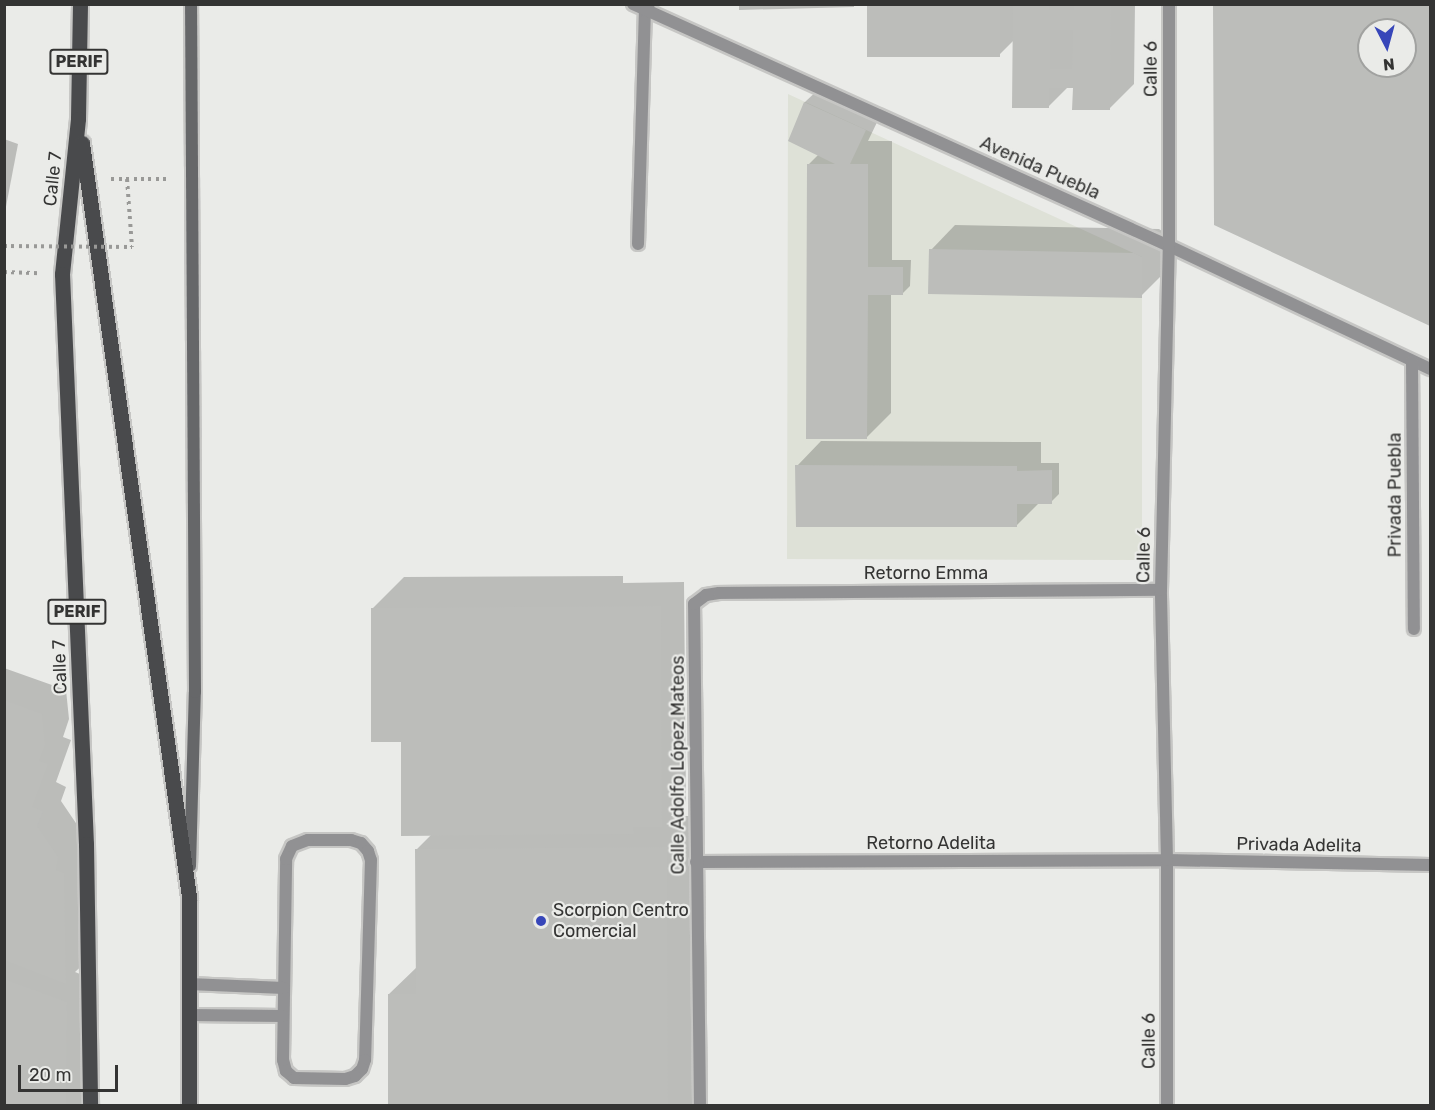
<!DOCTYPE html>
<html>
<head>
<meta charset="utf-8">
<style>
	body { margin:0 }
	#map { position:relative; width:1435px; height:1110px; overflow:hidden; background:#eaebe8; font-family:Rubik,sans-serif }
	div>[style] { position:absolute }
	.built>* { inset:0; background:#dee1d7 }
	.shadow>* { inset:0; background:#0003 }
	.building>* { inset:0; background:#bcbdba; transform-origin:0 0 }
	.path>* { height:4px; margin-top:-2px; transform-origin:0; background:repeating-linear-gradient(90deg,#999997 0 3px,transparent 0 7.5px) }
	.roads { filter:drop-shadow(2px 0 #c6c6c4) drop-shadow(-2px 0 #c6c6c4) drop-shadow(0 2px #c6c6c4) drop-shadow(0 -2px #c6c6c4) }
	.lane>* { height:12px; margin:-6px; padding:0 6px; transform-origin:6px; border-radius:6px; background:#919193 }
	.street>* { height:12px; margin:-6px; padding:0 6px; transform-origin:6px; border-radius:6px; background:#919193 }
	.secondary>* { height:12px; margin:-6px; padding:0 6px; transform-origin:6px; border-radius:6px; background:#666769 }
	.primary>* { height:15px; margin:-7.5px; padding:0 7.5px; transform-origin:7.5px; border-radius:7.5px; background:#494a4c }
	.path-bridge>* { height:4px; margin-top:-2px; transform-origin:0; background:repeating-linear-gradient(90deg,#999997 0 3px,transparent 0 7.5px) }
	.dots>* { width:16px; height:16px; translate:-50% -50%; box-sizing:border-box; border:3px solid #eaebe8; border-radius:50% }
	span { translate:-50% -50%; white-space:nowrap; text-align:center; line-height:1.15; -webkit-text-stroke:4.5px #eaebe8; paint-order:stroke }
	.shield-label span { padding:2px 4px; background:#eaebe8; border:2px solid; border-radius:4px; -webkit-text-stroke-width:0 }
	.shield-label { font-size:16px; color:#343433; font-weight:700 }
	.street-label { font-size:18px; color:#343433 }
	.poi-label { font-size:18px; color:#343433 }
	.left { translate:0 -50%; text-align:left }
	.frame { position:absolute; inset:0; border:6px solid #343433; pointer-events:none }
	.north { position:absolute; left:1357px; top:18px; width:60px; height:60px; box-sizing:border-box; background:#eaebe8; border:2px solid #a1a2a0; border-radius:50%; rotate:174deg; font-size:16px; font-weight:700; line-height:24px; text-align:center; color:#343433 }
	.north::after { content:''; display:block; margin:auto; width:21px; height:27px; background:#3746b9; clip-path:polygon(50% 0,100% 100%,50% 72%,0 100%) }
	.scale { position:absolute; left:18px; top:1065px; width:100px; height:27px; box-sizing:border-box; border:3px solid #343433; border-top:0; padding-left:8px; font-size:18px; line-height:21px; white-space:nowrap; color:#343433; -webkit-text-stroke:4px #eaebe8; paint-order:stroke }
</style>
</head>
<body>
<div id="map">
	<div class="built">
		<i style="clip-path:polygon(788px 94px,1142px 257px,1142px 560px,787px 559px)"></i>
	</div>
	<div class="shadow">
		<i style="clip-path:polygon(868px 4px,1135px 4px,1134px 84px,1109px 109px,1074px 87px,1068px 87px,1048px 107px,1014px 40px,1000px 54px)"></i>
		<i style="clip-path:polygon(evenodd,1214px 4px,1430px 4px,1430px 324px,1215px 224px,1214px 4px,1369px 30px,1405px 30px,1405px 66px,1369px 66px,1369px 30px)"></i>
		<i style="clip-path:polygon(822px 86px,881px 114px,868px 141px,892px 141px,892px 260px,911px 260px,910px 286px,902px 294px,891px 294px,891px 413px,867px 437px,808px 165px,819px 154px,790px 140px,805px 102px)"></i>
		<i style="clip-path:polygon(4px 139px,18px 144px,4px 217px)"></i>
		<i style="clip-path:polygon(955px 225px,1159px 229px,1165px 233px,1165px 272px,1141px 296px,931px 250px)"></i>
		<i style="clip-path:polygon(821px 441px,1041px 442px,1041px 463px,1059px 463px,1059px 494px,1051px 502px,1040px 502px,1016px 526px,797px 466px)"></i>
		<i style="clip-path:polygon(623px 576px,623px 583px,684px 582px,686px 801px,671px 816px,697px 816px,699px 1106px,390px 1106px,389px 994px,417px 967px,417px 849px,432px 834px,402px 740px,372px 609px,404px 577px)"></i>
		<i style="clip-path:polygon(4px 668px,66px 690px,69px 719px,63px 737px,71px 740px,56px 782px,66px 787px,61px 801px,82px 832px,90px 958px,75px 972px,90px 978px,90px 1035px,96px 1038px,97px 1106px,4px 1106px)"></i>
	</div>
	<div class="building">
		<i style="clip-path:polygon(739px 4px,854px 4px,854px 7px,739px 10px)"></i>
		<i style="left:867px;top:4px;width:133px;height:53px"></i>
		<i style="clip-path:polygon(evenodd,1013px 4px,1049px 4px,1049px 10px,1074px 10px,1074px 4px,1111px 4px,1110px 110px,1072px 110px,1073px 88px,1049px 88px,1049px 108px,1012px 108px,1013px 4px,1050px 30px,1073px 30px,1072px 69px,1050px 69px,1050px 30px)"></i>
		<i style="clip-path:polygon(evenodd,1213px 4px,1430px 4px,1430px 326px,1214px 225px,1213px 4px,1369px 30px,1405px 30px,1405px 66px,1369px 66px,1369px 30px)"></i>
		<i style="clip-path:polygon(804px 102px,866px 130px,850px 164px,868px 164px,868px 267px,903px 267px,903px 295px,868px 295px,867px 439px,806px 439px,807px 164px,835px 164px,788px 141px)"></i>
		<i style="clip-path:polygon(929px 249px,1134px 253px,1142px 257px,1142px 298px,928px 294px)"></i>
		<i style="clip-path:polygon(795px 465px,1017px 466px,1017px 471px,1052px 470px,1052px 504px,1017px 504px,1017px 527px,796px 527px)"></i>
		<i style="clip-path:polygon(661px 606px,662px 827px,633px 827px,634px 834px,401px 836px,401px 742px,371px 742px,371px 608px)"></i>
		<i style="clip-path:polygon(4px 700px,42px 714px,45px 745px,39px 761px,48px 764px,32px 807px,43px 811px,37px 826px,58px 857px,56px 870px,64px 873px,66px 984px,4px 960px)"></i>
		<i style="clip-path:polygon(667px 847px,668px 1106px,388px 1106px,388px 994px,416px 994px,415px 849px)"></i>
		<i style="clip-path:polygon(4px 979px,67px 1002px,66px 1106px,4px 1106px)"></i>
	</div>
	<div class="path">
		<i style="left:111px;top:179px;width:58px"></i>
		<i style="left:127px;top:179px;width:68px;rotate:85.8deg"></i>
		<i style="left:4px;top:272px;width:36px;rotate:2deg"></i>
	</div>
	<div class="roads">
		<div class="lane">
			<i style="left:638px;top:244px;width:233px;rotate:-88.3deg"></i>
			<i style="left:645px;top:11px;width:8px;rotate:-60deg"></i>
			<i style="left:308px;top:840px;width:43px"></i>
			<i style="left:351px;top:840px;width:10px;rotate:17deg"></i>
			<i style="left:361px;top:843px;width:11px;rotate:49deg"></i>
			<i style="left:368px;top:851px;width:9px;rotate:72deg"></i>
			<i style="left:371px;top:860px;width:200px;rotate:91.7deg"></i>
			<i style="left:365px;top:1060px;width:9px;rotate:108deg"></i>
			<i style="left:362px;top:1069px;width:10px;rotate:135deg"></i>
			<i style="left:355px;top:1076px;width:10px;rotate:163deg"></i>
			<i style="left:345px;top:1079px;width:51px;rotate:-178.9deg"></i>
			<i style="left:294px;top:1078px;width:11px;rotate:-139deg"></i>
			<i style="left:286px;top:1071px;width:11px;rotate:-105deg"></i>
			<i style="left:283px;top:1060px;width:201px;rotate:-89.1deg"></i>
			<i style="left:286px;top:859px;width:14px;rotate:-65deg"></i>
			<i style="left:292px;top:846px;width:17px;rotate:-21deg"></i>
			<i style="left:189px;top:984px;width:95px;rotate:2.4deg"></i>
			<i style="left:189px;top:1015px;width:94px;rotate:0.6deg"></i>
		</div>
		<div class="street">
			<i style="left:633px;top:4px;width:588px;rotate:24.3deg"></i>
			<i style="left:1169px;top:246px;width:289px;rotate:25.2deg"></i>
			<i style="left:1412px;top:361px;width:268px;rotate:89.6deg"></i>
			<i style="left:696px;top:862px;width:471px;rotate:-0.2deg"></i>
			<i style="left:1167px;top:860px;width:263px;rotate:1.1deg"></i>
			<i style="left:700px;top:1106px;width:502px;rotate:-90.68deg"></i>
			<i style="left:694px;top:604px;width:15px;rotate:-37deg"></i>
			<i style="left:706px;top:595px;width:13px;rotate:-9deg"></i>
			<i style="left:719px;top:593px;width:442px;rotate:-0.4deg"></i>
			<i style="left:1167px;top:1106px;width:246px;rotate:-90deg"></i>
			<i style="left:1167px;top:860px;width:270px;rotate:-91.3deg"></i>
			<i style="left:1161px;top:590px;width:344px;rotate:-88.7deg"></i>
			<i style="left:1169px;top:246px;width:242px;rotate:-90deg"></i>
		</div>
		<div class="secondary">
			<i style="left:190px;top:866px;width:174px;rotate:-88.4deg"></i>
			<i style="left:195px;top:692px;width:688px;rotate:-90.33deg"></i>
		</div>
		<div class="primary">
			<i style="left:80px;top:4px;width:115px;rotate:91deg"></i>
			<i style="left:78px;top:119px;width:156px;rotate:95.9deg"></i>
			<i style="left:62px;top:274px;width:571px;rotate:87.59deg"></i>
			<i style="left:86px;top:844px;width:262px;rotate:89.1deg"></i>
			<i style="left:82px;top:143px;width:762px;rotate:81.92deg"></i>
			<i style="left:189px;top:897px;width:209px;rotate:90deg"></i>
		</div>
	</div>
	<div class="path-bridge">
		<i style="left:4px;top:246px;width:128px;rotate:0.4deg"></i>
	</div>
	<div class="dots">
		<i style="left:541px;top:921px;background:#3746b9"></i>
	</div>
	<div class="shield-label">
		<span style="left:79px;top:62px">PERIF</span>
		<span style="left:77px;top:612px">PERIF</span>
	</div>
	<div class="street-label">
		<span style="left:1151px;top:69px;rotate:-90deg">Calle 6</span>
		<span style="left:1040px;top:168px;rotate:24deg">Avenida Puebla</span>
		<span style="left:53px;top:179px;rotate:-84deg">Calle 7</span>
		<span style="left:1395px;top:495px;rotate:-90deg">Privada Puebla</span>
		<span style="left:1144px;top:555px;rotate:-89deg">Calle 6</span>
		<span style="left:926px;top:573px">Retorno Emma</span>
		<span style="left:60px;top:667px;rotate:-92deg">Calle 7</span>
		<span style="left:678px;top:765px;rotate:-90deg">Calle Adolfo López Mateos</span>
		<span style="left:931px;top:843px">Retorno Adelita</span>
		<span style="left:1299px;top:845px;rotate:1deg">Privada Adelita</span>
		<span style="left:1149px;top:1041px;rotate:-90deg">Calle 6</span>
	</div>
	<div class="poi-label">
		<span class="left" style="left:553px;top:921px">Scorpion Centro<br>Comercial</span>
	</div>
	<div class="frame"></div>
	<div class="north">N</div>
	<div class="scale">20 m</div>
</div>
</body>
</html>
